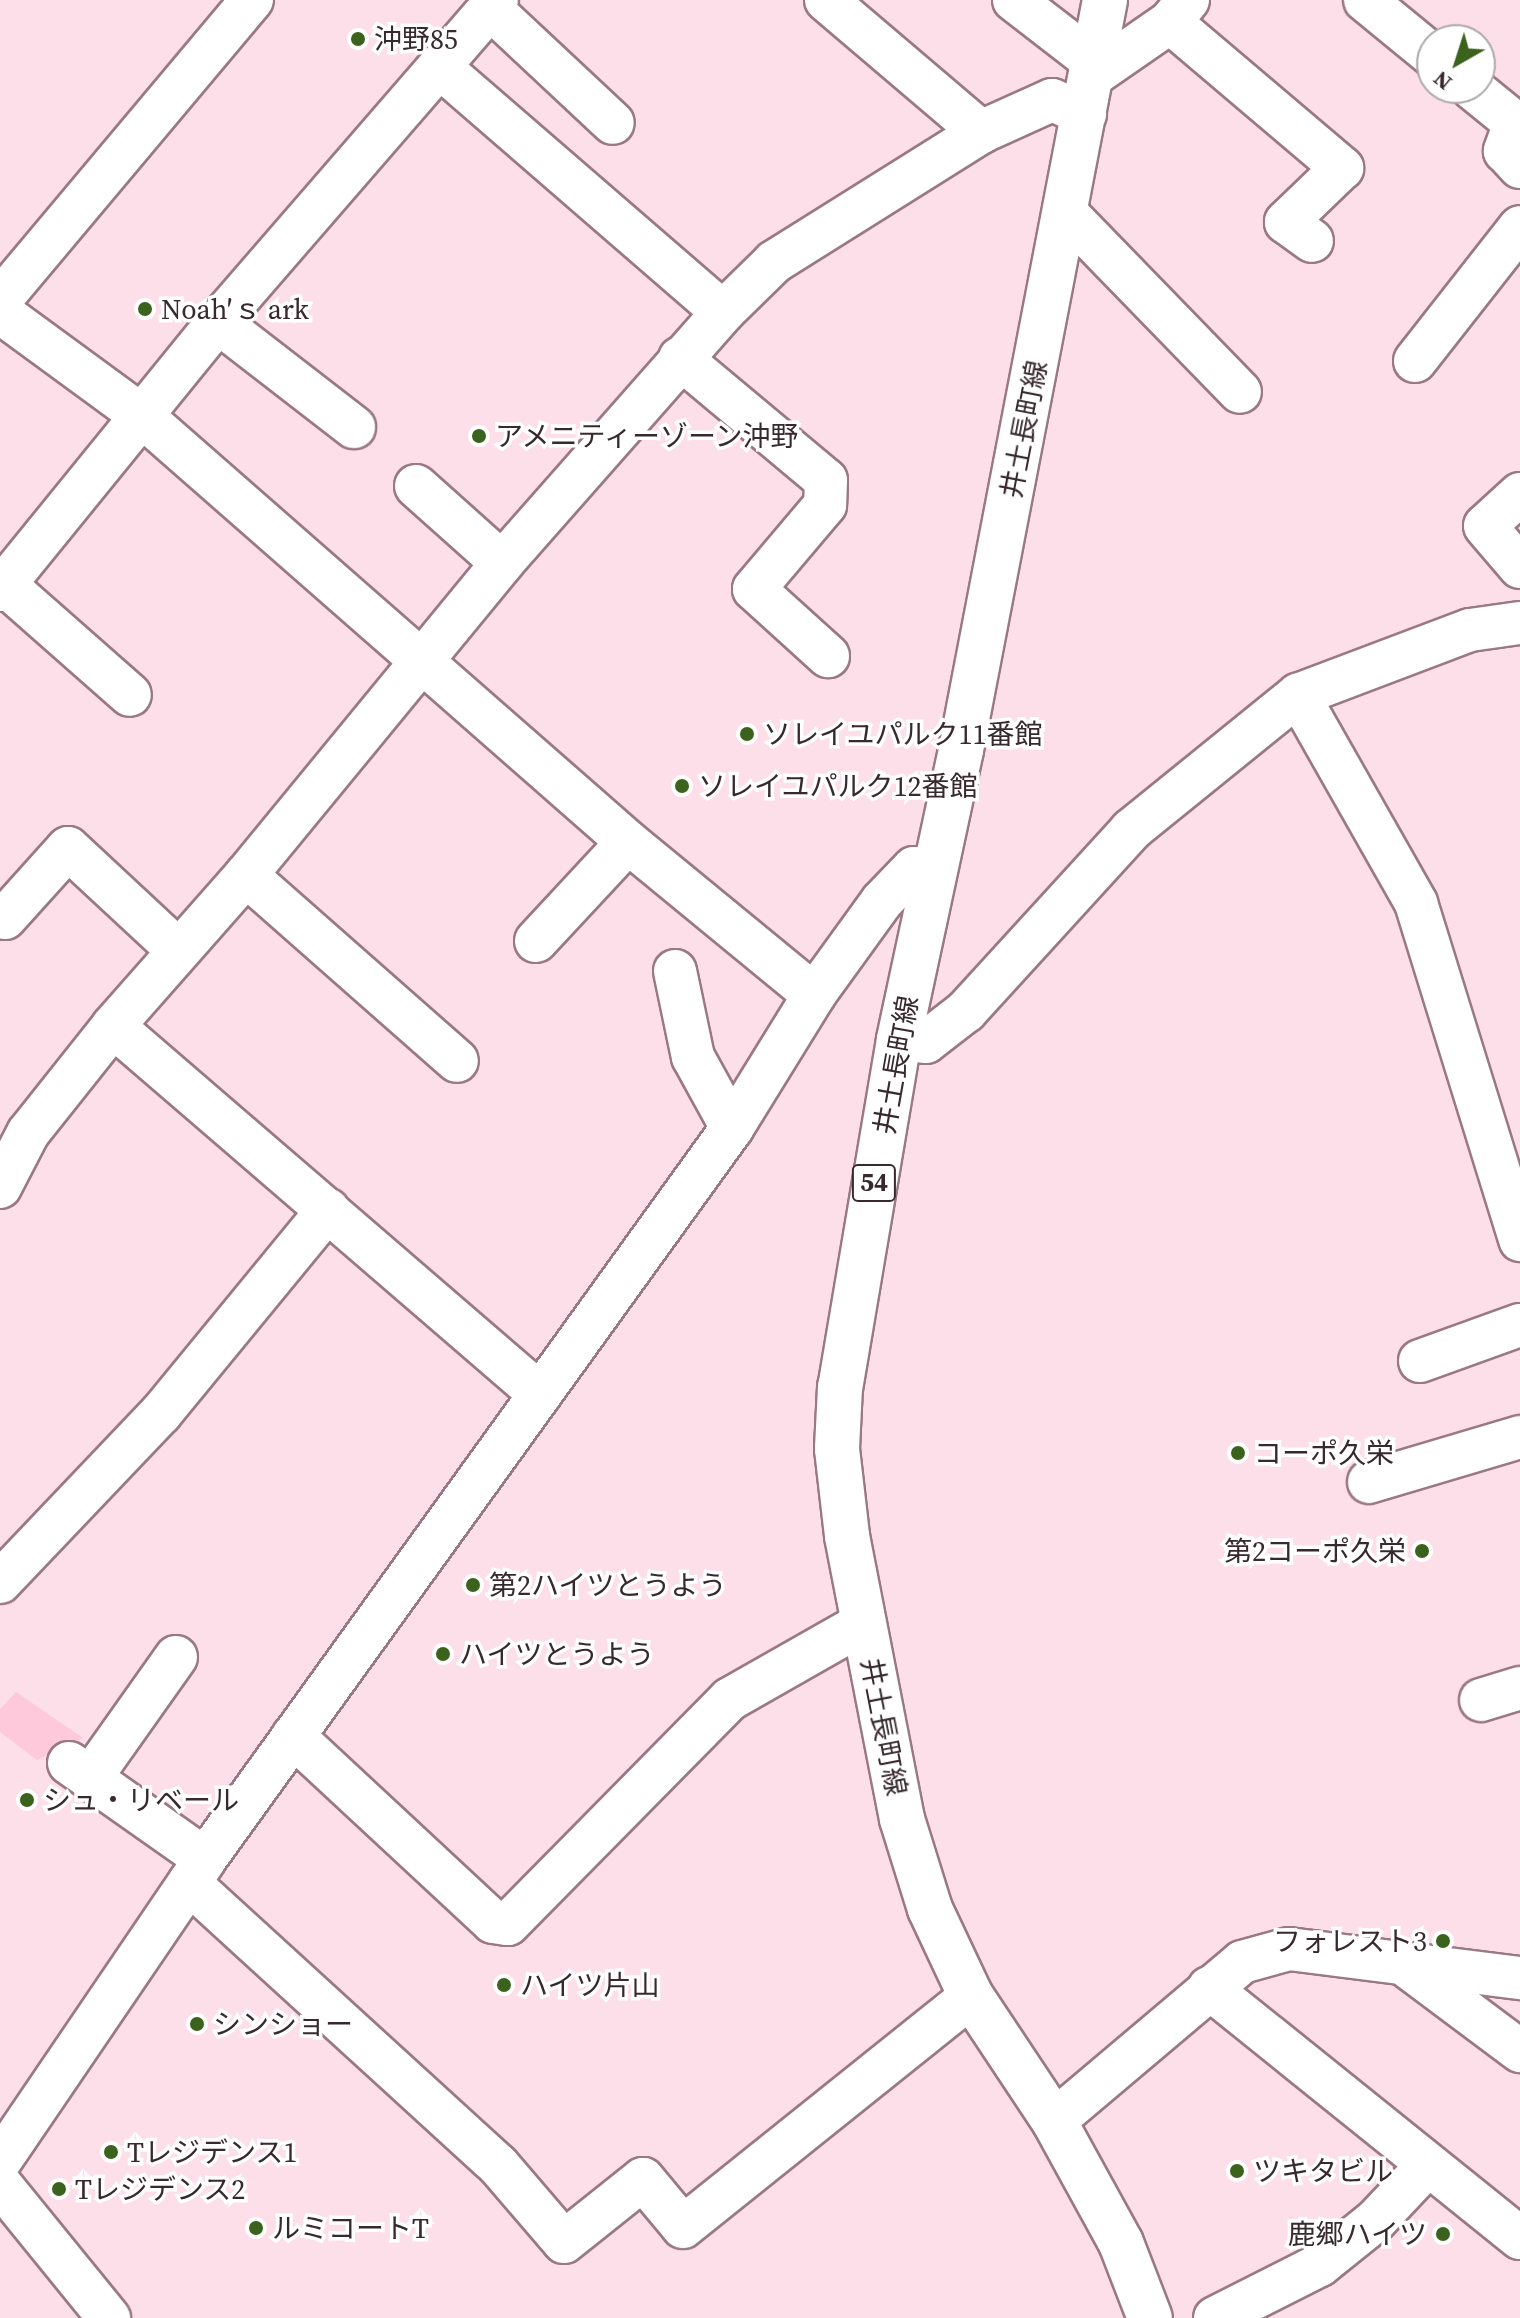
<!DOCTYPE html>
<html>
<head>
<meta charset="utf-8">
<style>
	body { margin:0 }
	#map { position:relative; width:1520px; height:2318px; overflow:hidden; background:#fddfe9; font-family:"Source Serif 4","Noto Sans JP",serif }
	div>[style] { position:absolute }
	.green>* { inset:0; background:#fdc9db }
	.roads { filter:drop-shadow(2px 0 #9a7984) drop-shadow(-2px 0 #9a7984) drop-shadow(0 2px #9a7984) drop-shadow(0 -2px #9a7984) }
	.minor>* { height:42px; margin:-21px; padding:0 21px; transform-origin:21px; border-radius:21px; background:#fff }
	.major>* { height:44px; margin:-22px; padding:0 22px; transform-origin:22px; border-radius:22px; background:#fff }
	.dots>* { width:22px; height:22px; translate:-50% -50%; box-sizing:border-box; border:4px solid #fff; border-radius:50% }
	span { translate:-50% -50%; white-space:nowrap; text-align:center; line-height:1.15; -webkit-text-stroke:7px #fff; paint-order:stroke }
	.shield-label span { padding:2px 6px; background:#fff; border:2px solid; border-radius:6px; -webkit-text-stroke-width:0 }
	.shield-label { font-size:26px; color:#37292e; font-weight:700 }
	.poi-label { font-size:28px; color:#37292e }
	.left { translate:0 -50%; text-align:left }
	.right { translate:-100% -50%; text-align:right }
	.street-label { font-size:28px; color:#37292e }
	.north { position:absolute; left:1416px; top:24px; width:80px; height:80px; box-sizing:border-box; background:#fff; border:2px solid #afa9ab; border-radius:50%; rotate:219deg; font-size:22px; font-weight:700; line-height:32px; text-align:center; color:#37292e }
	.north::after { content:''; display:block; margin:auto; width:28px; height:36px; background:#3c631d; clip-path:polygon(50% 0,100% 100%,50% 72%,0 100%) }
</style>
</head>
<body>
<div id="map">
	<div class="green">
		<i style="clip-path:polygon(16px 1692px,83px 1738px,37px 1760px,0 1732px,0 1709px)"></i>
	</div>
	<div class="roads">
		<div class="minor">
			<i style="left:826px;top:0;width:204px;rotate:40.4deg"></i>
			<i style="left:1014px;top:0;width:100px;rotate:37.7deg"></i>
			<i style="left:1188px;top:0;width:28px;rotate:129deg"></i>
			<i style="left:1170px;top:22px;width:226px;rotate:40.3deg"></i>
			<i style="left:1342px;top:168px;width:78px;rotate:136deg"></i>
			<i style="left:1286px;top:222px;width:32px;rotate:36deg"></i>
			<i style="left:1365px;top:0;width:87px;rotate:39.4deg"></i>
			<i style="left:490px;top:8px;width:168px;rotate:43.1deg"></i>
			<i style="left:442px;top:69px;width:371px;rotate:40.9deg"></i>
			<i style="left:1092px;top:76px;width:95px;rotate:-34.7deg"></i>
			<i style="left:1472px;top:88px;width:55px;rotate:39.1deg"></i>
			<i style="left:1515px;top:123px;width:30px;rotate:110deg"></i>
			<i style="left:1505px;top:151px;width:22px;rotate:47deg"></i>
			<i style="left:1067px;top:214px;width:248px;rotate:45.8deg"></i>
			<i style="left:0;top:300px;width:392px;rotate:-50deg"></i>
			<i style="left:0;top:312px;width:176px;rotate:36.2deg"></i>
			<i style="left:142px;top:416px;width:646px;rotate:41.24deg"></i>
			<i style="left:628px;top:842px;width:241px;rotate:39.4deg"></i>
			<i style="left:218px;top:322px;width:172px;rotate:37.7deg"></i>
			<i style="left:680px;top:358px;width:190px;rotate:39.9deg"></i>
			<i style="left:826px;top:480px;width:25px;rotate:92deg"></i>
			<i style="left:825px;top:505px;width:110px;rotate:130.2deg"></i>
			<i style="left:754px;top:589px;width:100px;rotate:42.2deg"></i>
			<i style="left:1415px;top:361px;width:170px;rotate:-51.9deg"></i>
			<i style="left:416px;top:486px;width:115px;rotate:41.8deg"></i>
			<i style="left:1520px;top:494px;width:47px;rotate:137.6deg"></i>
			<i style="left:1485px;top:526px;width:54px;rotate:49.5deg"></i>
			<i style="left:3px;top:583px;width:169px;rotate:41.4deg"></i>
			<i style="left:0;top:590px;width:345px;rotate:-50.9deg"></i>
			<i style="left:218px;top:322px;width:426px;rotate:-49.1deg"></i>
			<i style="left:1298px;top:695px;width:239px;rotate:60.4deg"></i>
			<i style="left:1416px;top:903px;width:353px;rotate:72.8deg"></i>
			<i style="left:246px;top:875px;width:281px;rotate:41.4deg"></i>
			<i style="left:5px;top:918px;width:94px;rotate:-48deg"></i>
			<i style="left:68px;top:848px;width:151px;rotate:42.9deg"></i>
			<i style="left:536px;top:941px;width:135px;rotate:-47.1deg"></i>
			<i style="left:675px;top:971px;width:88px;rotate:78.2deg"></i>
			<i style="left:693px;top:1057px;width:81px;rotate:61.2deg"></i>
			<i style="left:113px;top:1026px;width:564px;rotate:40.76deg"></i>
			<i style="left:899px;top:1040px;width:27px;rotate:4deg"></i>
			<i style="left:926px;top:1042px;width:51px;rotate:-37.8deg"></i>
			<i style="left:966px;top:1011px;width:245px;rotate:-47.6deg"></i>
			<i style="left:1131px;top:830px;width:215px;rotate:-39deg"></i>
			<i style="left:1298px;top:695px;width:184px;rotate:-20.7deg"></i>
			<i style="left:1470px;top:630px;width:50px;rotate:-8deg"></i>
			<i style="left:0;top:1187px;width:61px;rotate:-62.6deg"></i>
			<i style="left:28px;top:1133px;width:137px;rotate:-51.5deg"></i>
			<i style="left:113px;top:1026px;width:201px;rotate:-48.6deg"></i>
			<i style="left:246px;top:875px;width:404px;rotate:-50.6deg"></i>
			<i style="left:502px;top:563px;width:334px;rotate:-48.6deg"></i>
			<i style="left:723px;top:312px;width:71px;rotate:-44.4deg"></i>
			<i style="left:774px;top:262px;width:244px;rotate:-32.1deg"></i>
			<i style="left:981px;top:132px;width:78px;rotate:-24.3deg"></i>
			<i style="left:1052px;top:100px;width:36px;rotate:23deg"></i>
			<i style="left:1420px;top:1361px;width:106px;rotate:-19.8deg"></i>
			<i style="left:1369px;top:1482px;width:158px;rotate:-16.6deg"></i>
			<i style="left:0;top:1582px;width:233px;rotate:-46.4deg"></i>
			<i style="left:161px;top:1413px;width:263px;rotate:-50.6deg"></i>
			<i style="left:1481px;top:1700px;width:41px;rotate:-17.1deg"></i>
			<i style="left:293px;top:1736px;width:273px;rotate:42.9deg"></i>
			<i style="left:493px;top:1922px;width:15px;rotate:8deg"></i>
			<i style="left:508px;top:1924px;width:316px;rotate:-45.4deg"></i>
			<i style="left:730px;top:1699px;width:154px;rotate:-29.6deg"></i>
			<i style="left:69px;top:1763px;width:166px;rotate:35.2deg"></i>
			<i style="left:91px;top:1777px;width:147px;rotate:-54.7deg"></i>
			<i style="left:189px;top:1883px;width:418px;rotate:42.4deg"></i>
			<i style="left:498px;top:2165px;width:101px;rotate:49.4deg"></i>
			<i style="left:564px;top:2242px;width:101px;rotate:-38.6deg"></i>
			<i style="left:643px;top:2179px;width:62px;rotate:50.2deg"></i>
			<i style="left:683px;top:2227px;width:369px;rotate:-38.7deg"></i>
			<i style="left:1409px;top:1968px;width:139px;rotate:36.8deg"></i>
			<i style="left:1209px;top:1988px;width:399px;rotate:38.8deg"></i>
			<i style="left:1054px;top:2121px;width:246px;rotate:-40.2deg"></i>
			<i style="left:1242px;top:1962px;width:49px;rotate:-15.5deg"></i>
			<i style="left:1289px;top:1949px;width:233px;rotate:7.2deg"></i>
			<i style="left:0;top:2161px;width:365px;rotate:-55.8deg"></i>
			<i style="left:205px;top:1859px;width:901px;rotate:-54.21deg"></i>
			<i style="left:732px;top:1128px;width:156px;rotate:-58.3deg"></i>
			<i style="left:814px;top:995px;width:116px;rotate:-54.1deg"></i>
			<i style="left:882px;top:901px;width:46px;rotate:-45.9deg"></i>
			<i style="left:914px;top:868px;width:19px;rotate:6deg"></i>
			<i style="left:0;top:2184px;width:173px;rotate:50.9deg"></i>
			<i style="left:1215px;top:2318px;width:118px;rotate:-26.8deg"></i>
			<i style="left:1320px;top:2265px;width:72px;rotate:-38.8deg"></i>
			<i style="left:1376px;top:2220px;width:73px;rotate:-46.7deg"></i>
		</div>
		<div class="major">
			<i style="left:1105px;top:0;width:764px;rotate:100.87deg"></i>
			<i style="left:961px;top:750px;width:297px;rotate:102.1deg"></i>
			<i style="left:899px;top:1040px;width:352px;rotate:99.6deg"></i>
			<i style="left:840px;top:1387px;width:62px;rotate:92.8deg"></i>
			<i style="left:837px;top:1449px;width:88px;rotate:83.4deg"></i>
			<i style="left:847px;top:1536px;width:288px;rotate:79deg"></i>
			<i style="left:902px;top:1819px;width:94px;rotate:72.7deg"></i>
			<i style="left:930px;top:1909px;width:96px;rotate:64.8deg"></i>
			<i style="left:971px;top:1996px;width:150px;rotate:56.4deg"></i>
			<i style="left:1054px;top:2121px;width:139px;rotate:61.2deg"></i>
			<i style="left:1121px;top:2243px;width:80px;rotate:68.9deg"></i>
		</div>
	</div>
	<div class="dots">
		<i style="left:358px;top:39px;background:#3c631d"></i>
		<i style="left:145px;top:309px;background:#3c631d"></i>
		<i style="left:479px;top:436px;background:#3c631d"></i>
		<i style="left:747px;top:734px;background:#3c631d"></i>
		<i style="left:682px;top:786px;background:#3c631d"></i>
		<i style="left:1238px;top:1453px;background:#3c631d"></i>
		<i style="left:1422px;top:1551px;background:#3c631d"></i>
		<i style="left:473px;top:1585px;background:#3c631d"></i>
		<i style="left:443px;top:1654px;background:#3c631d"></i>
		<i style="left:27px;top:1800px;background:#3c631d"></i>
		<i style="left:1443px;top:1941px;background:#3c631d"></i>
		<i style="left:504px;top:1985px;background:#3c631d"></i>
		<i style="left:197px;top:2024px;background:#3c631d"></i>
		<i style="left:111px;top:2152px;background:#3c631d"></i>
		<i style="left:1237px;top:2171px;background:#3c631d"></i>
		<i style="left:59px;top:2189px;background:#3c631d"></i>
		<i style="left:256px;top:2228px;background:#3c631d"></i>
		<i style="left:1443px;top:2234px;background:#3c631d"></i>
	</div>
	<div class="shield-label">
		<span style="left:874px;top:1183px">54</span>
	</div>
	<div class="poi-label">
		<span class="left" style="left:374px;top:39px">沖野85</span>
		<span class="left" style="left:161px;top:309px">Noah′ｓ ark</span>
		<span class="left" style="left:495px;top:436px">アメニティーゾーン沖野</span>
		<span class="left" style="left:763px;top:734px">ソレイユパルク11番館</span>
		<span class="left" style="left:698px;top:786px">ソレイユパルク12番館</span>
		<span class="left" style="left:1254px;top:1453px">コーポ久栄</span>
		<span class="right" style="left:1406px;top:1551px">第2コーポ久栄</span>
		<span class="left" style="left:489px;top:1585px">第2ハイツとうよう</span>
		<span class="left" style="left:459px;top:1654px">ハイツとうよう</span>
		<span class="left" style="left:43px;top:1800px">シュ・リベール</span>
		<span class="right" style="left:1427px;top:1941px">フォレスト3</span>
		<span class="left" style="left:520px;top:1985px">ハイツ片山</span>
		<span class="left" style="left:213px;top:2024px">シンショー</span>
		<span class="left" style="left:127px;top:2152px">Tレジデンス1</span>
		<span class="left" style="left:1253px;top:2171px">ツキタビル</span>
		<span class="left" style="left:75px;top:2189px">Tレジデンス2</span>
		<span class="left" style="left:272px;top:2228px">ルミコートT</span>
		<span class="right" style="left:1427px;top:2234px">鹿郷ハイツ</span>
	</div>
	<div class="street-label">
		<span style="left:1024px;top:429px;rotate:-79deg">井土長町線</span>
		<span style="left:896px;top:1065px;rotate:-80deg">井土長町線</span>
		<span style="left:884px;top:1727px;rotate:79deg">井土長町線</span>
	</div>
	<div class="north">N</div>
</div>
</body>
</html>
